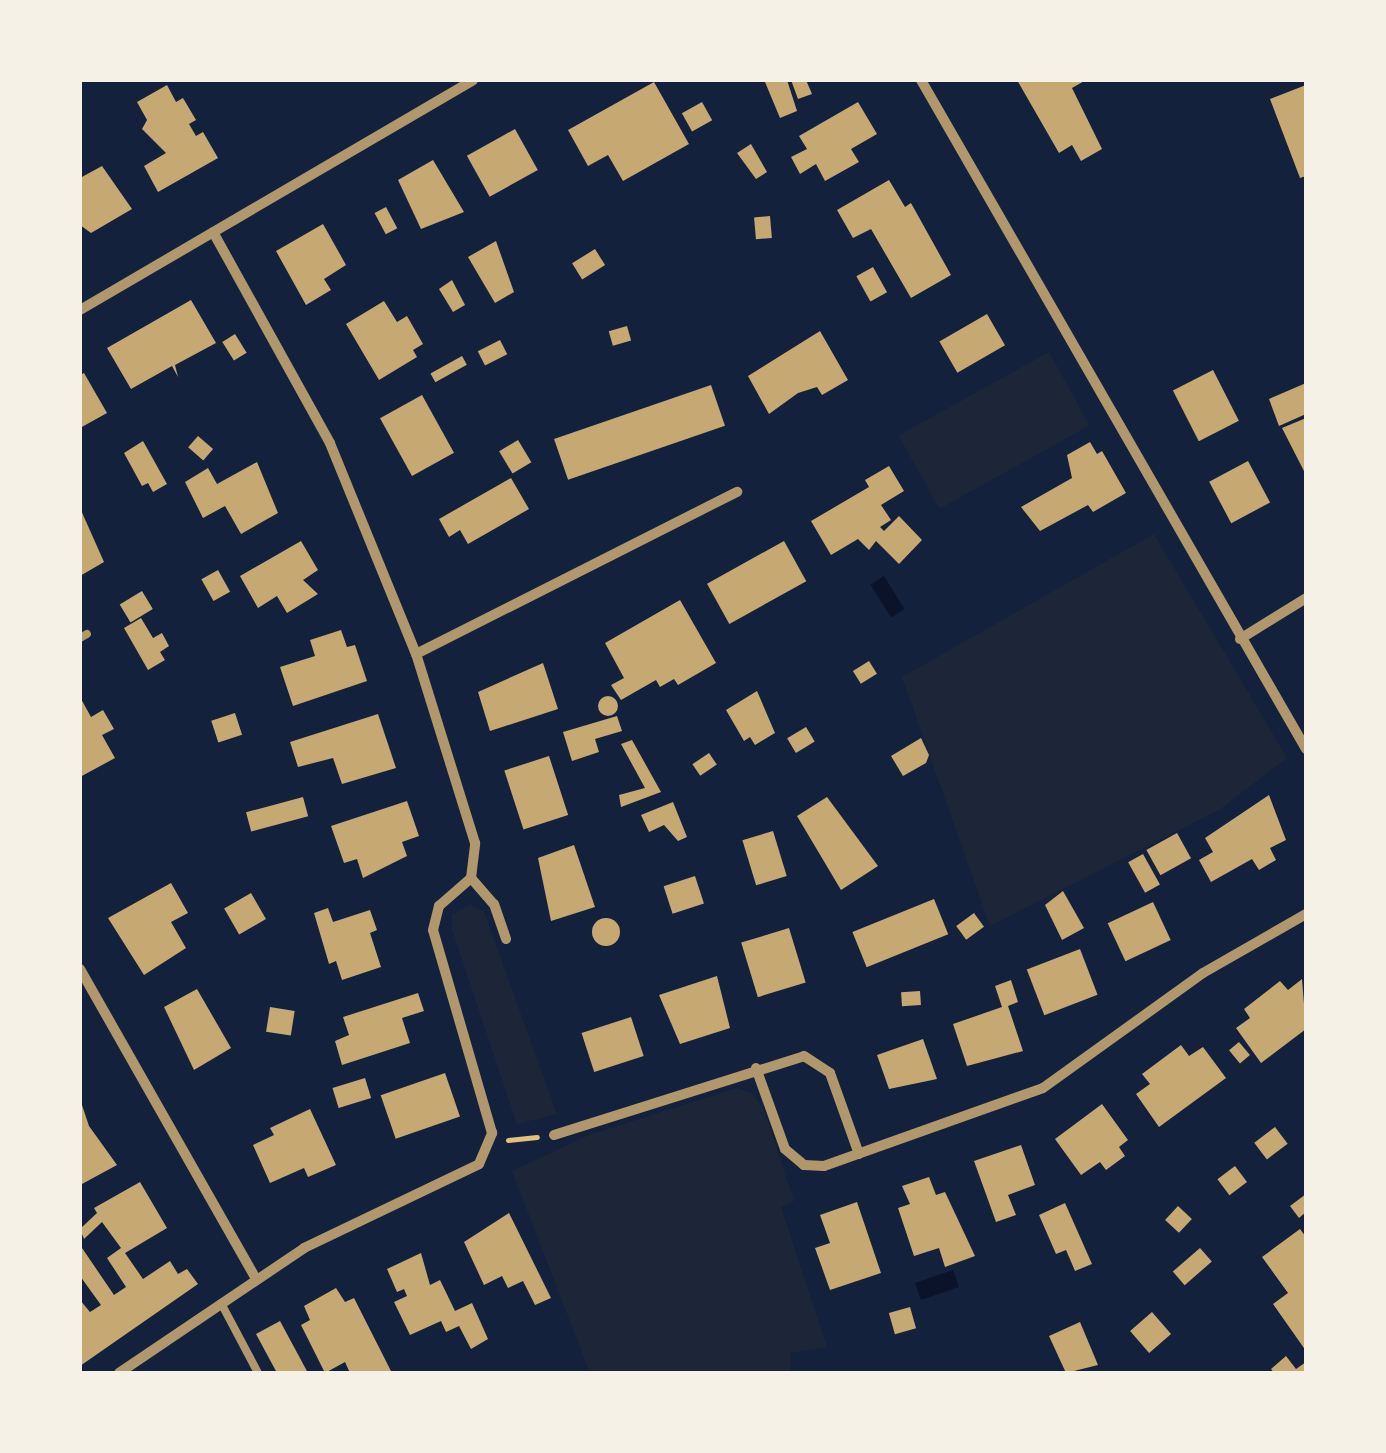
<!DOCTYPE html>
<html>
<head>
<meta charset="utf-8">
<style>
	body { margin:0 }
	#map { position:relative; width:1386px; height:1453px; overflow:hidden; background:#14213d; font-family:Cabin,sans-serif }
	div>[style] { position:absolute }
	.green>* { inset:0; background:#1d2539; transform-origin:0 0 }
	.water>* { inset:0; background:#0b132b; transform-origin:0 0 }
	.building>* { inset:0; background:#c6a872; transform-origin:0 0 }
	.round { border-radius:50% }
	.path>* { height:5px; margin:-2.5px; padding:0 2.5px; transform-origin:2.5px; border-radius:2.5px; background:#e5c07b }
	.service>* { height:8px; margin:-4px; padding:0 4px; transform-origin:4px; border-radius:4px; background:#b1986c }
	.minor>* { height:10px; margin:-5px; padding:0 5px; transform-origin:5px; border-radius:5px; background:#b1986c }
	span { translate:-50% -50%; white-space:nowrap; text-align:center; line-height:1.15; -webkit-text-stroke:8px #f6f1e7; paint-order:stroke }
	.frame { position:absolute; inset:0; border:82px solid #f6f1e7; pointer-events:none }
</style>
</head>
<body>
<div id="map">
	<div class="green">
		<i style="left:1049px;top:352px;width:84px;height:172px;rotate:61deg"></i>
		<i style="clip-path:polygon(1154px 534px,1287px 758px,1219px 810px,990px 926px,902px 677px)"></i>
		<i style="clip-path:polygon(470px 904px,484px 912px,557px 1114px,517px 1124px,452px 929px,452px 915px)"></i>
		<i style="clip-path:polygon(737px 1088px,752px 1093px,763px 1108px,794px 1201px,781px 1207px,827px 1347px,790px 1353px,791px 1373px,590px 1373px,512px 1171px,589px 1135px)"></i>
	</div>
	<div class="water">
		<i style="left:884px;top:576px;width:39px;height:16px;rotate:58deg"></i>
		<i style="left:953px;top:1270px;width:18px;height:40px;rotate:71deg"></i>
	</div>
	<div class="building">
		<i style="clip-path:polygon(771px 80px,787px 80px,797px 111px,780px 118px,765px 82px)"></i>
		<i style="clip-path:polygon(791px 80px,806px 80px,812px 94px,798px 99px)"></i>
		<i style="clip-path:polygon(1017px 80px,1086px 80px,1072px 88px,1102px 149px,1081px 161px,1072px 145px,1059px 153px)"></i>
		<i style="clip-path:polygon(654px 82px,689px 144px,623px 181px,608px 155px,588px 166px,568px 130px)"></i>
		<i style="clip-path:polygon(167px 85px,176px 102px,183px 98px,196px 120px,189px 124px,196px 136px,203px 132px,218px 158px,158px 192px,144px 166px,166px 153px,142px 129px,147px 120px,137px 102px)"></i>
		<i style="clip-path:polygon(1306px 85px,1306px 176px,1300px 178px,1270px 99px)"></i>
		<i style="left:702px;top:102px;width:21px;height:23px;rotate:61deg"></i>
		<i style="clip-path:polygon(858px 102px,877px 134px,851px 149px,859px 162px,825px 181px,816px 164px,800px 174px,791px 157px,807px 149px,799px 136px)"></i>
		<i style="left:515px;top:129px;width:47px;height:55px;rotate:61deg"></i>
		<i style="clip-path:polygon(751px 144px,767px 172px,756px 179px,737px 153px)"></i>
		<i style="clip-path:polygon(433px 160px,464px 212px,421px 229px,398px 180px)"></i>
		<i style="clip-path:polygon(102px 166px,132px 209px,91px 233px,80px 225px,80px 178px)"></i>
		<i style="clip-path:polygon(889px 180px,905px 207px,911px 203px,951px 275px,911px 298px,871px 229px,853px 238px,837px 210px)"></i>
		<i style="left:386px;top:207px;width:24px;height:13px;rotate:62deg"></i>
		<i style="left:770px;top:216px;width:22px;height:16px;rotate:85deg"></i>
		<i style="clip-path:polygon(323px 224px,346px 265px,324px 279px,331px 290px,306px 305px,276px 251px)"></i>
		<i style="clip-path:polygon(496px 241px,514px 292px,495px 303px,468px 257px)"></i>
		<i style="left:595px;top:249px;width:19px;height:27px;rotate:58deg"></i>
		<i style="left:873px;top:267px;width:29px;height:19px;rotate:61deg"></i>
		<i style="clip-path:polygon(452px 280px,465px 305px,453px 312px,439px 289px)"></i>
		<i style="clip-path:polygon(191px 300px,216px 343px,175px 365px,178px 377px,172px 366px,131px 389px,107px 348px)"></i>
		<i style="clip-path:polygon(384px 301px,397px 322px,407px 316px,423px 344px,413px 350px,417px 357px,379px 380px,346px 324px)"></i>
		<i style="left:987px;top:314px;width:36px;height:55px;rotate:60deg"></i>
		<i style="left:627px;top:326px;width:15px;height:19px;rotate:74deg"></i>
		<i style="clip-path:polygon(820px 331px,848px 380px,822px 395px,817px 387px,798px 393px,769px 414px,748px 376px)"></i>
		<i style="left:235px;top:334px;width:22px;height:15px;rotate:58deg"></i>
		<i style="left:500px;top:340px;width:16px;height:25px;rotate:63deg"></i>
		<i style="left:462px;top:356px;width:10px;height:36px;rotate:61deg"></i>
		<i style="left:1213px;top:370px;width:57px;height:45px;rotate:63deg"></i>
		<i style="clip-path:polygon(84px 373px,107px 413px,80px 428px,80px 375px)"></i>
		<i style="clip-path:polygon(1306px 383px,1306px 414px,1279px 426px,1269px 399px)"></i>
		<i style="left:711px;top:385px;width:43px;height:166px;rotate:71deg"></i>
		<i style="left:422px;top:395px;width:66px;height:48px;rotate:61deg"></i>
		<i style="clip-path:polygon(1306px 418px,1306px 475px,1282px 428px)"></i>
		<i style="left:198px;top:436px;width:20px;height:15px;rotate:41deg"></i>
		<i style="left:518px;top:440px;width:26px;height:22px;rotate:59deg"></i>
		<i style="clip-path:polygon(143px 441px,167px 484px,153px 492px,148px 483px,142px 486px,124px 453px)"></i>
		<i style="clip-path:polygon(1090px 442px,1097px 454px,1102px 451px,1126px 493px,1093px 512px,1088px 505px,1040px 531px,1021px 507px,1072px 478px,1067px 455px)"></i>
		<i style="left:1248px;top:461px;width:47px;height:44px;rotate:62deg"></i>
		<i style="clip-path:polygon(257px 462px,278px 513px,241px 534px,225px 506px,203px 518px,185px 482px,208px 468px,217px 484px)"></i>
		<i style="clip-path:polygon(889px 466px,904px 491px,881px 505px,891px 520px,880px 527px,884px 531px,899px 516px,922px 540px,899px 564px,876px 541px,869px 550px,858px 539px,831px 555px,811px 521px,869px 487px,865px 480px)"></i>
		<i style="clip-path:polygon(511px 478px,529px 509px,468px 544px,460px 530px,449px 537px,439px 519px)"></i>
		<i style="clip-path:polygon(80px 508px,104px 562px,80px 576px)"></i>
		<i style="clip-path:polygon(301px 541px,318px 570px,303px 580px,318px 594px,287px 613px,277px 596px,258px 608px,240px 576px)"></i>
		<i style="left:784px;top:541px;width:46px;height:88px;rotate:61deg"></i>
		<i style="left:218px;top:570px;width:25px;height:19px;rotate:61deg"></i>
		<i style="left:142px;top:591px;width:21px;height:26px;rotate:59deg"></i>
		<i style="clip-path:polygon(680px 600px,716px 663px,678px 685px,674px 679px,660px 687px,656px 680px,621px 700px,611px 685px,624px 678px,605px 643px)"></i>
		<i style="clip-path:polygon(141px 618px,153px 638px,162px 633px,169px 646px,160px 652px,165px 660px,148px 670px,124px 628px)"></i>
		<i style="clip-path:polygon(341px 630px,347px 647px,355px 645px,367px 681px,293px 706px,280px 667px,315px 656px,310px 640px)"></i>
		<i style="left:869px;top:661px;width:15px;height:19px;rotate:58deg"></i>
		<i style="clip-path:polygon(543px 663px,558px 709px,490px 731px,478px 692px)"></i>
		<i style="clip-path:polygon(757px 691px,775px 733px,755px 745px,750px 737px,744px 741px,726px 710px)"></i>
		<i class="round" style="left:598px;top:696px;width:20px;height:20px"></i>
		<i style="clip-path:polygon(80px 697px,91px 717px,103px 710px,114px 729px,102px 735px,115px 758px,80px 777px)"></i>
		<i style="left:235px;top:713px;width:23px;height:25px;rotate:72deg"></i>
		<i style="clip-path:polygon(378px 714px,396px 768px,342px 784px,333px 758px,298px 767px,290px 742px)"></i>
		<i style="clip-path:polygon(617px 716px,622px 731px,595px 739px,599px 752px,572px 761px,563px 732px)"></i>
		<i style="left:806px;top:727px;width:17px;height:22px;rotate:59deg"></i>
		<i style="clip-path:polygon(921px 738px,929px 755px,926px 763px,903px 776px,891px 756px)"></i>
		<i style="clip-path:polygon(632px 740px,661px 792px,621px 807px,619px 795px,645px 788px,621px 744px)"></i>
		<i style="left:709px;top:753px;width:14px;height:20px;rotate:56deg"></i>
		<i style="left:549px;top:756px;width:62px;height:47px;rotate:72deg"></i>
		<i style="clip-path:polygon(1269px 795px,1286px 840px,1270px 848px,1276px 860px,1259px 870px,1252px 859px,1211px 882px,1199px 860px,1213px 852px,1205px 838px)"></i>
		<i style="left:303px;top:797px;width:20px;height:59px;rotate:75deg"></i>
		<i style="clip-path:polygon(827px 797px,878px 866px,841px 890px,797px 816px)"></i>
		<i style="clip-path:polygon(407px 801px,419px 836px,402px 842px,407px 856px,363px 878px,357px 859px,344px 863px,331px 826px)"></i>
		<i style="clip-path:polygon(673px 802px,687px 837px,678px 841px,664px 825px,649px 832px,641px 815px)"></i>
		<i style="left:773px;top:831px;width:47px;height:32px;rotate:73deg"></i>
		<i style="left:1177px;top:833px;width:29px;height:35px;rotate:61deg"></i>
		<i style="clip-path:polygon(574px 845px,595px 907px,551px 921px,538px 858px)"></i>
		<i style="left:1143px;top:854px;width:35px;height:17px;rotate:61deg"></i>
		<i style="left:695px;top:876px;width:29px;height:33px;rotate:72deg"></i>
		<i style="clip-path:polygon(171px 883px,188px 913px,171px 922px,186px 948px,144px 975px,108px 918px)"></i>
		<i style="clip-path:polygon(1063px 891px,1084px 928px,1062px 940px,1045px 905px)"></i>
		<i style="left:251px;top:893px;width:30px;height:31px;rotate:60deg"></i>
		<i style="left:934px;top:899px;width:38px;height:88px;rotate:68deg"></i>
		<i style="left:1153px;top:902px;width:42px;height:50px;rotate:65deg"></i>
		<i style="clip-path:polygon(328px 908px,333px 922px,370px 910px,377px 930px,370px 933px,381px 967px,342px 980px,336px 961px,329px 964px,314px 913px)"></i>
		<i style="left:974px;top:913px;width:17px;height:22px;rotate:54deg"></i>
		<i class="round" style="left:592px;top:918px;width:28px;height:28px"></i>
		<i style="left:789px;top:928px;width:57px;height:50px;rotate:73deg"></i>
		<i style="left:1080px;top:949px;width:49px;height:57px;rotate:69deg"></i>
		<i style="clip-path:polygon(717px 976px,730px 1028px,680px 1044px,659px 995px)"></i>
		<i style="clip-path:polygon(1302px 979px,1306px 1029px,1261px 1063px,1236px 1028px,1250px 1018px,1244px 1009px,1280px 981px,1288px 990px)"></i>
		<i style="clip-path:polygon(1011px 980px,1018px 1002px,1008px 1006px,1023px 1051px,967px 1066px,953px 1024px,1002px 1007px,995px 986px)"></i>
		<i style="clip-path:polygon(197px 989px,231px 1048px,194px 1070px,164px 1007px)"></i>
		<i style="left:920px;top:991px;width:14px;height:19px;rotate:86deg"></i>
		<i style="clip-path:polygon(418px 993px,424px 1011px,402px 1018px,410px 1043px,342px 1065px,335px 1041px,349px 1035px,343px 1017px)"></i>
		<i style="left:270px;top:1007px;width:25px;height:25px;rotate:9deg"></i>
		<i style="left:631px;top:1017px;width:41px;height:52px;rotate:72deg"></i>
		<i style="clip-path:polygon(923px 1039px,937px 1079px,889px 1089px,877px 1055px)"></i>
		<i style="left:1239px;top:1042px;width:17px;height:13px;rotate:50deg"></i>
		<i style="clip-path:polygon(1181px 1045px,1189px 1056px,1203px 1047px,1226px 1078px,1159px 1127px,1136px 1094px,1150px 1084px,1142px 1074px)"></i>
		<i style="left:445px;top:1073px;width:46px;height:68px;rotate:71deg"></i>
		<i style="left:365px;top:1078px;width:21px;height:34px;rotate:73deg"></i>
		<i style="clip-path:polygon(80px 1099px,89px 1126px,117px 1165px,82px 1184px)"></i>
		<i style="clip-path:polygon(1102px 1104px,1128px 1140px,1119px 1147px,1125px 1156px,1106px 1170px,1100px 1162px,1081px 1175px,1055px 1139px)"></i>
		<i style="clip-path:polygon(310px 1109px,336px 1165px,308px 1177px,304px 1168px,270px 1183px,253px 1145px,274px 1135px,270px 1128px)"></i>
		<i style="left:1275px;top:1127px;width:21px;height:26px;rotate:53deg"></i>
		<i style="clip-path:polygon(1021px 1145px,1035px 1185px,1008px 1195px,1016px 1215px,996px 1222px,974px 1161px)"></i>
		<i style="left:1235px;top:1166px;width:20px;height:22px;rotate:53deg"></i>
		<i style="clip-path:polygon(929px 1177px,936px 1195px,945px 1192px,975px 1256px,945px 1267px,939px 1248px,914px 1256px,898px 1208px,910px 1204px,902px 1186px)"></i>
		<i style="clip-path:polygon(140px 1182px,167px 1228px,125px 1253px,143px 1279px,170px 1261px,178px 1274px,187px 1269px,198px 1284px,80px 1366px,80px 1300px,90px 1312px,101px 1305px,80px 1276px,80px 1245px,114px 1295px,126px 1287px,107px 1258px,121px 1248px,102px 1222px,84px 1239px,80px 1229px,97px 1213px,94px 1208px)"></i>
		<i style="clip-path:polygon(1306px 1194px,1306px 1212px,1299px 1218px,1290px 1206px)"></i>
		<i style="clip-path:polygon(857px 1202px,881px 1273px,830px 1290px,815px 1248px,830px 1243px,820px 1215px)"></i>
		<i style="clip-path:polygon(1065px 1203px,1092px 1264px,1075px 1271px,1066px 1250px,1056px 1254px,1039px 1215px)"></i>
		<i style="left:1178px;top:1206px;width:19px;height:19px;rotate:43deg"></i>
		<i style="clip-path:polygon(509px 1213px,551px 1298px,535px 1305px,523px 1281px,508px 1288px,502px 1276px,484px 1285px,464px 1242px)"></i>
		<i style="clip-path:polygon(1300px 1229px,1306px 1237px,1306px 1351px,1273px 1304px,1288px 1293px,1262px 1257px)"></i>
		<i style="left:1200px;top:1248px;width:18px;height:36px;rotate:49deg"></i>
		<i style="clip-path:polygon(421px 1253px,430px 1285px,440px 1280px,455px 1311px,472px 1303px,488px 1339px,471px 1349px,459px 1326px,446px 1332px,441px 1321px,410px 1335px,394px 1302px,407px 1296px,404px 1289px,397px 1292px,387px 1269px)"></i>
		<i style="clip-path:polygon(336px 1288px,345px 1302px,354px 1298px,392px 1373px,350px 1373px,345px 1362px,325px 1373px,301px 1325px,310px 1320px,304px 1306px)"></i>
		<i style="left:910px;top:1307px;width:22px;height:22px;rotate:74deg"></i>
		<i style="left:1152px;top:1312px;width:29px;height:29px;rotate:49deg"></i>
		<i style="clip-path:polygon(280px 1321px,308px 1373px,277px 1373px,256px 1334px)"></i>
		<i style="clip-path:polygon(1080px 1322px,1098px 1365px,1066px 1373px,1049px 1336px)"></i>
		<i style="clip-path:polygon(1286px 1356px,1296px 1369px,1306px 1362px,1306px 1373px,1274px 1373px,1271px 1369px)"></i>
	</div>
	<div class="path">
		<i style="left:508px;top:1140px;width:29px;rotate:-6deg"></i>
	</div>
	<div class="service">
		<i style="left:80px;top:638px;width:8px;rotate:-30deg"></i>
		<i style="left:221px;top:1303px;width:79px;rotate:62.1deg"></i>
	</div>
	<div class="minor">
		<i style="left:921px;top:80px;width:772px;rotate:60.08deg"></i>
		<i style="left:80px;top:310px;width:455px;rotate:-30.3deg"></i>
		<i style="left:1240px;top:639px;width:78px;rotate:-31.8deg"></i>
		<i style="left:416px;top:654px;width:360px;rotate:-26.8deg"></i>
		<i style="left:471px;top:878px;width:35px;rotate:49deg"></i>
		<i style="left:494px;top:904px;width:37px;rotate:71deg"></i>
		<i style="left:80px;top:969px;width:356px;rotate:60.4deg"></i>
		<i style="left:756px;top:1068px;width:86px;rotate:70.3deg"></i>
		<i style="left:785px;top:1149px;width:25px;rotate:40deg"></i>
		<i style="left:804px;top:1165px;width:20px;rotate:3deg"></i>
		<i style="left:824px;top:1166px;width:232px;rotate:-19.6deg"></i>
		<i style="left:1043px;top:1088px;width:197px;rotate:-35.7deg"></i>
		<i style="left:1203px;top:973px;width:119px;rotate:-29.8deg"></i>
		<i style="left:554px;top:1135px;width:262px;rotate:-17.5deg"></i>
		<i style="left:804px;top:1056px;width:31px;rotate:33deg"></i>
		<i style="left:830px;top:1073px;width:86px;rotate:70.3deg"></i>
		<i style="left:119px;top:1373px;width:223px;rotate:-34deg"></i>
		<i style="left:304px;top:1248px;width:194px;rotate:-25.6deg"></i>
		<i style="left:479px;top:1164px;width:34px;rotate:-67deg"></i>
		<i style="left:492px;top:1133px;width:211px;rotate:-106.2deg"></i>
		<i style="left:433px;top:930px;width:25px;rotate:-76deg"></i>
		<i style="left:439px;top:906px;width:43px;rotate:-41.2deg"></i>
		<i style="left:471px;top:878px;width:35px;rotate:-83deg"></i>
		<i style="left:475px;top:843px;width:198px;rotate:-107.3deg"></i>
		<i style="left:416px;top:654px;width:228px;rotate:-112.2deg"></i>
		<i style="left:330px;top:443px;width:241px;rotate:-119deg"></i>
	</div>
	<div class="frame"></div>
</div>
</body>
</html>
